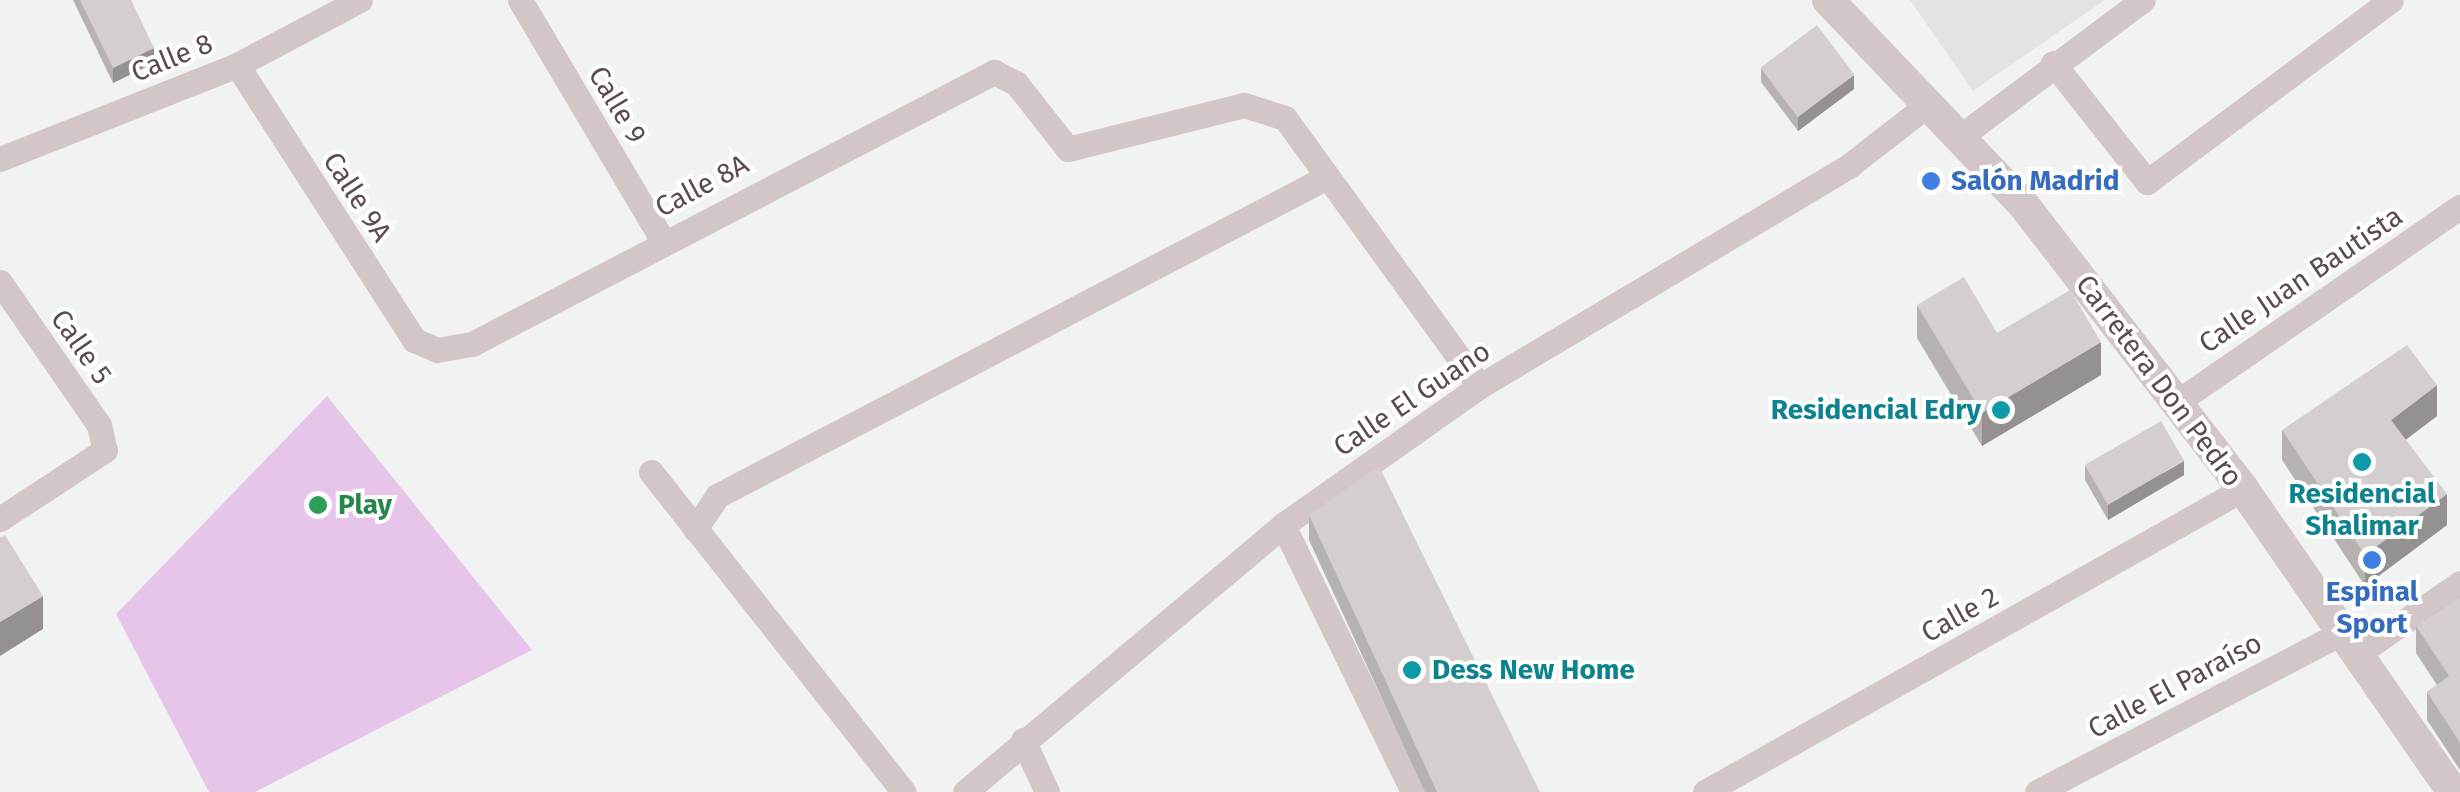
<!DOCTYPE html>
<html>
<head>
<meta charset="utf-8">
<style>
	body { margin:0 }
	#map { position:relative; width:2460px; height:792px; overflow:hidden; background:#f1f2f2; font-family:"Fira Sans",sans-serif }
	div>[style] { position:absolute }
	.education>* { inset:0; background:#e2e3e2 }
	.green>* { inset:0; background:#e7c5ea }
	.minor>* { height:25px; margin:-12.5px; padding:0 12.5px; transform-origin:12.5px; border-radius:12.5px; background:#d3c6c6 }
	.tertiary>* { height:32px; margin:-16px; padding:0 16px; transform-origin:16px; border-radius:16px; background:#d3c6c6 }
	.wall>* { inset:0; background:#b6b2b1 }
	.shaded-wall>* { inset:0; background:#949190 }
	.building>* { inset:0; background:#d4cfce; transform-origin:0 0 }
	.dots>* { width:28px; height:28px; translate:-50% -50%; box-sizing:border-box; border:5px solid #fff; border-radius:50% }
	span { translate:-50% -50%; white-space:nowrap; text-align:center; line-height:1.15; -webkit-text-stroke:8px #fff; paint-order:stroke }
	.street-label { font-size:28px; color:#5c4b4b }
	.shop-label { font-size:28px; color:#366cbe; font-weight:700 }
	.left { translate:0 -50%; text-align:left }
	.culture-label { font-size:28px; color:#0d838f; font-weight:700 }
	.right { translate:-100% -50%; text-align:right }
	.leisure-label { font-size:28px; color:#27864d; font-weight:700 }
</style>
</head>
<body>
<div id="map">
	<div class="education">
		<i style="clip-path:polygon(1910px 0,2105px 0,1973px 91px)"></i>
	</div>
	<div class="green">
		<i style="clip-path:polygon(327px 396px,532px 650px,255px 792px,209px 792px,116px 614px)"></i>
	</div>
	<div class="minor">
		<i style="left:520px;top:0;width:280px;rotate:59.3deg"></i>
		<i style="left:2053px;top:63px;width:152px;rotate:51.7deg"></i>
		<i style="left:2147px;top:182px;width:304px;rotate:-36.7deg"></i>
		<i style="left:237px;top:65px;width:327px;rotate:57.2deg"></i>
		<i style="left:414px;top:340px;width:25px;rotate:23deg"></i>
		<i style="left:437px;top:350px;width:36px;rotate:-10deg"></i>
		<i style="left:472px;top:344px;width:589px;rotate:-27.52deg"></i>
		<i style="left:994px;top:72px;width:25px;rotate:27deg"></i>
		<i style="left:1016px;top:83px;width:84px;rotate:51.8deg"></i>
		<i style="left:1068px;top:149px;width:181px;rotate:-14deg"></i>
		<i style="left:1244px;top:105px;width:43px;rotate:17.6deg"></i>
		<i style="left:1285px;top:118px;width:331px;rotate:54deg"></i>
		<i style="left:1961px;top:136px;width:227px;rotate:-36.8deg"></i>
		<i style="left:0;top:159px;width:255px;rotate:-21.6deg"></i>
		<i style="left:237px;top:65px;width:139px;rotate:-27.9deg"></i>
		<i style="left:0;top:282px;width:174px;rotate:55.3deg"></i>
		<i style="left:99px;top:425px;width:26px;rotate:77deg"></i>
		<i style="left:105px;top:450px;width:126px;rotate:146.7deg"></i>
		<i style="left:2177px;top:402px;width:344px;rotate:-34.6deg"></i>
		<i style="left:651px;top:472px;width:408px;rotate:51.7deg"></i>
		<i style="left:1283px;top:525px;width:297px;rotate:64deg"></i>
		<i style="left:695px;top:529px;width:40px;rotate:-56deg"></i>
		<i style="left:717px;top:496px;width:688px;rotate:-27.61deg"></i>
		<i style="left:2359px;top:653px;width:123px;rotate:-34.7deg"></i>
		<i style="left:1023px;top:740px;width:57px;rotate:65.2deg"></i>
		<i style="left:965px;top:792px;width:415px;rotate:-40deg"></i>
		<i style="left:1283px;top:525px;width:241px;rotate:-35.2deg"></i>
		<i style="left:1480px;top:386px;width:431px;rotate:-30.8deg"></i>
		<i style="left:1850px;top:165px;width:98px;rotate:-37.9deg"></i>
		<i style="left:1705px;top:792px;width:617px;rotate:-29.39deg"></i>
		<i style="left:2037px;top:792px;width:343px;rotate:-27.6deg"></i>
	</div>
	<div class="tertiary">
		<i style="left:1828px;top:0;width:282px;rotate:46.3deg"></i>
		<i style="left:2023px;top:204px;width:360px;rotate:52.3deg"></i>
		<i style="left:2243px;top:489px;width:369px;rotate:55.3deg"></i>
	</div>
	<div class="wall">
		<i style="clip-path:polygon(73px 0,131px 0,154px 63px,113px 83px)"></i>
		<i style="clip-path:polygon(1761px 68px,1854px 89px,1798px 131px,1761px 82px)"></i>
		<i style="clip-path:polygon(1917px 305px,1997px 333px,2101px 375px,1982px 446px,1917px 338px)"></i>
		<i style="clip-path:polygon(2437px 416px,2405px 440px,2447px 525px,2365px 586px,2282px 460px,2282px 430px)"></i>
		<i style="clip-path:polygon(2085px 465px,2184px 475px,2108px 520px,2085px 480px)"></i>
		<i style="clip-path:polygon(1309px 515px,1540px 792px,1425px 792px,1309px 540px)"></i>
		<i style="clip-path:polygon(2460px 597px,2460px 770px,2427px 720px,2427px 692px,2437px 685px,2416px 653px,2416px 626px)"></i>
	</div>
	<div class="shaded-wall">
		<i style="clip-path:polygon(154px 48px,154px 63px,113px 83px,113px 68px)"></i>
		<i style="clip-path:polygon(1854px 75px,1854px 89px,1798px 131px,1798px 117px)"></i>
		<i style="clip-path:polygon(2101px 342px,2101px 375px,1982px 446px,1982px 413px)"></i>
		<i style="clip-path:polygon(2437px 385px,2437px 416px,2391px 451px,2391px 420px)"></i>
		<i style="clip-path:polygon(2184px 461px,2184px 475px,2108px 520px,2108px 505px)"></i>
		<i style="clip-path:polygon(2447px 494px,2447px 525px,2365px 586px,2365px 555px)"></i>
		<i style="clip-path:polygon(43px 596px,43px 629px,0 656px,0 622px)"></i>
	</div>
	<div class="building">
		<i style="clip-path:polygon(80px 0,131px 0,154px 48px,113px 68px)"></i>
		<i style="left:1817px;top:25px;width:62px;height:71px;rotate:53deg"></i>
		<i style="clip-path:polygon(1964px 277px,1997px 333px,2070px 290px,2101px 342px,1982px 413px,1917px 305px)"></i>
		<i style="clip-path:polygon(2407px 345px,2437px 385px,2391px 420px,2447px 494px,2365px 555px,2282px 430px)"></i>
		<i style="left:2161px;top:421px;width:46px;height:88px;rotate:60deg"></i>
		<i style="clip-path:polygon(1379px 466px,1540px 792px,1437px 792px,1309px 515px)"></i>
		<i style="clip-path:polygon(5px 535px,43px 596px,0 622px,0 538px)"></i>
		<i style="clip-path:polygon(2460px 597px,2460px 743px,2427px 692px,2449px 676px,2416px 626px)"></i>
	</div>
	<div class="dots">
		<i style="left:1931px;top:181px;background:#3f7fe0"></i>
		<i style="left:2001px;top:410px;background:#0f9aa8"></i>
		<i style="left:2362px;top:462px;background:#0f9aa8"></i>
		<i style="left:318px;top:505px;background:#2e9e5b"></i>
		<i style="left:2372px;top:560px;background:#3f7fe0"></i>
		<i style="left:1412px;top:670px;background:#0f9aa8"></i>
	</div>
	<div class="street-label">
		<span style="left:172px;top:58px;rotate:-22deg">Calle 8</span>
		<span style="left:617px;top:105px;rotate:59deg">Calle 9</span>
		<span style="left:702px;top:186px;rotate:-28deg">Calle 8A</span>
		<span style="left:357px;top:197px;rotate:57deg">Calle 9A</span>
		<span style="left:2301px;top:280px;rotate:-34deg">Calle Juan Bautista</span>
		<span style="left:81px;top:347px;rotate:55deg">Calle 5</span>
		<span style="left:2159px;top:381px;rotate:53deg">Carretera Don Pedro</span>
		<span style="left:1412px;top:399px;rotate:-34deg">Calle El Guano</span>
		<span style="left:1960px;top:615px;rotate:-29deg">Calle 2</span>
		<span style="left:2175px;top:686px;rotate:-28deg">Calle El Paraíso</span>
	</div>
	<div class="shop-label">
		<span class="left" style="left:1951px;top:181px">Salón Madrid</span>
		<span style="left:2372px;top:608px">Espinal<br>Sport</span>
	</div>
	<div class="culture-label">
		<span class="right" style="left:1981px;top:410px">Residencial Edry</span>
		<span style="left:2362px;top:510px">Residencial<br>Shalimar</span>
		<span class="left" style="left:1432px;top:670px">Dess New Home</span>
	</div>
	<div class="leisure-label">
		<span class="left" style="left:338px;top:505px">Play</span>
	</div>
</div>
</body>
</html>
